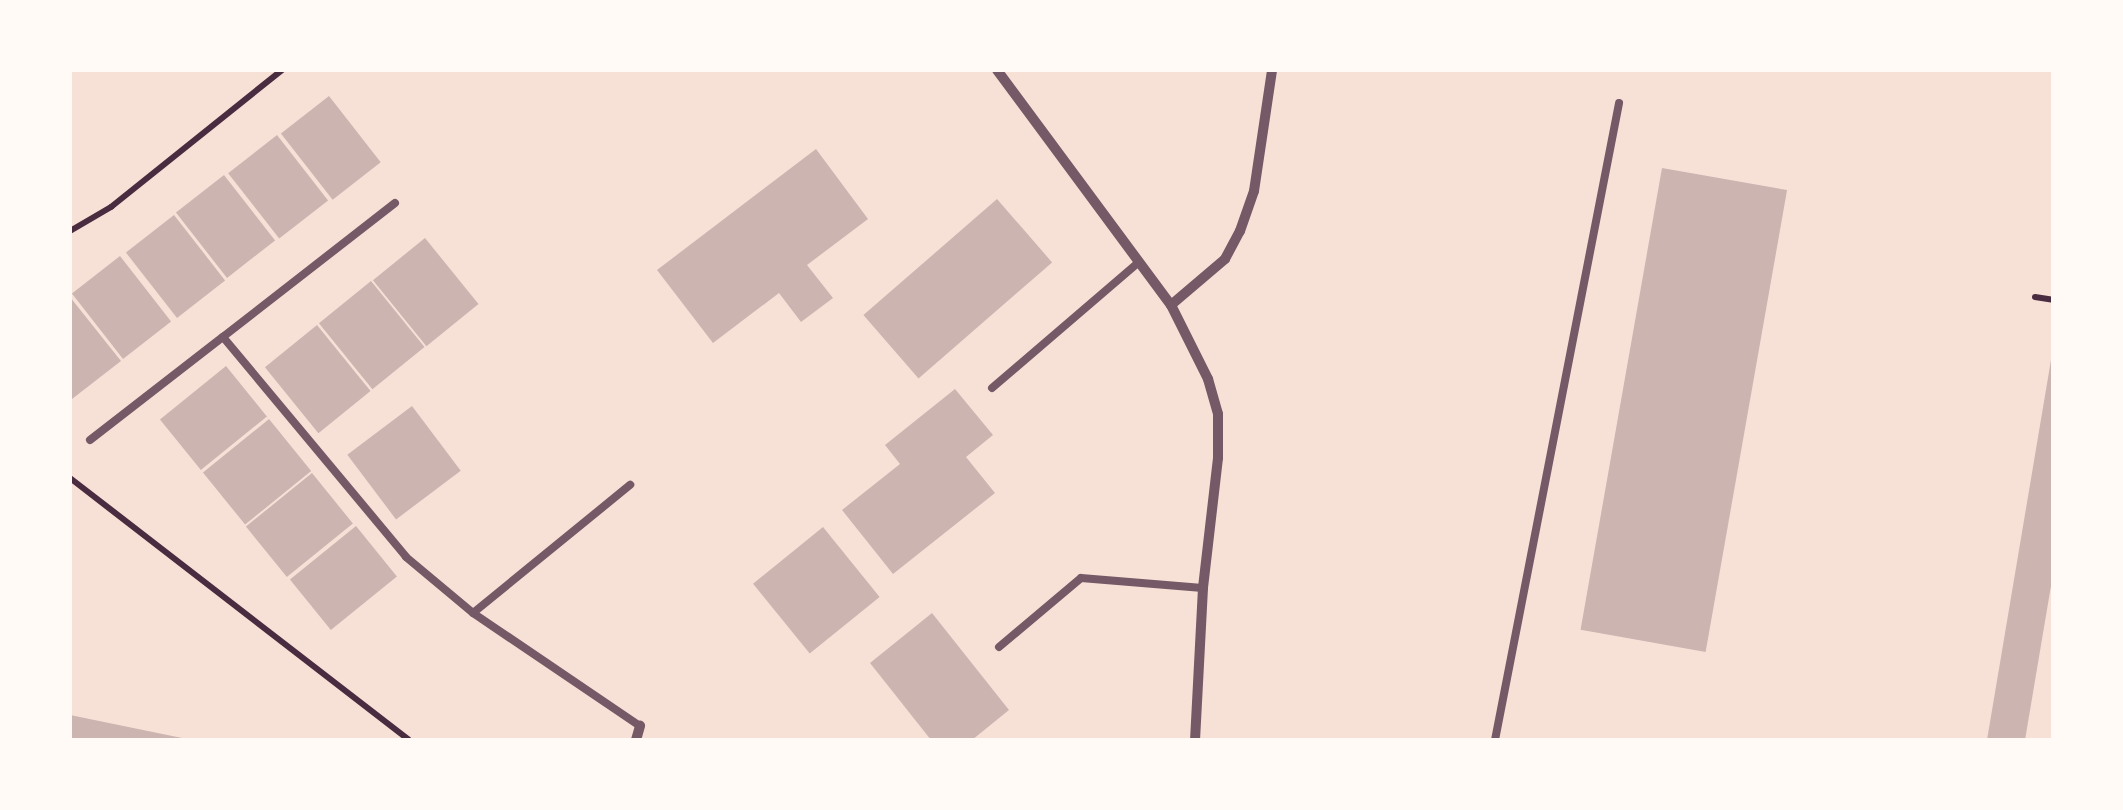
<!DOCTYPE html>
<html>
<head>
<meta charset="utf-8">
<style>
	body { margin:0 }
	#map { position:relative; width:2123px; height:810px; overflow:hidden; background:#f7e1d7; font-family:"PT Sans",sans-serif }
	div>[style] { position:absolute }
	.building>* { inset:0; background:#ccb4b1; transform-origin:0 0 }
	.path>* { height:6px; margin:-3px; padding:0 3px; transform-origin:3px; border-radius:3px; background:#4a2c40 }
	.service>* { height:8px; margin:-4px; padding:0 4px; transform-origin:4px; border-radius:4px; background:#755966 }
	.minor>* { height:10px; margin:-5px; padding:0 5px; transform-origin:5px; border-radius:5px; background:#755966 }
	span { translate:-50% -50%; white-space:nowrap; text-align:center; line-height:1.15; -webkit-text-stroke:9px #fffaf5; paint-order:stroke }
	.frame { position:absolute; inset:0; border:72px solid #fffaf5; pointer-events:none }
</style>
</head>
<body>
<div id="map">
	<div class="building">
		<i style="left:329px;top:96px;width:84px;height:61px;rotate:52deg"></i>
		<i style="left:277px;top:135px;width:83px;height:62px;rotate:52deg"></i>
		<i style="clip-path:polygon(816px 149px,868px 219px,807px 265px,833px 298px,801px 322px,779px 293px,713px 343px,657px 270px)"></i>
		<i style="left:1662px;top:168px;width:127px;height:469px;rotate:10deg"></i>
		<i style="left:224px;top:175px;width:83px;height:61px;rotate:52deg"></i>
		<i style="left:997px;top:199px;width:84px;height:177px;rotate:49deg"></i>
		<i style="left:174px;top:215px;width:83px;height:61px;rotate:52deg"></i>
		<i style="left:425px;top:238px;width:85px;height:67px;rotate:51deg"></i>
		<i style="left:120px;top:256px;width:83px;height:61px;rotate:52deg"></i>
		<i style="left:371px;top:281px;width:85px;height:67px;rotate:51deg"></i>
		<i style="clip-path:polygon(70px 297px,121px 361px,72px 399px,70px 396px)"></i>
		<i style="left:317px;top:325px;width:85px;height:67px;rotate:51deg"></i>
		<i style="clip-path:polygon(2051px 360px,2053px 574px,2025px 740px,1987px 740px)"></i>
		<i style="left:226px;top:366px;width:65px;height:85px;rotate:51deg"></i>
		<i style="clip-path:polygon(955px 389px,993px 435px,966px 457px,995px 493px,893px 574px,842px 510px,900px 464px,885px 445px)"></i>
		<i style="left:412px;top:406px;width:81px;height:81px;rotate:53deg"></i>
		<i style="left:269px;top:419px;width:67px;height:85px;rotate:51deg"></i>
		<i style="left:312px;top:473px;width:65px;height:85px;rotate:51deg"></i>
		<i style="left:356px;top:526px;width:65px;height:85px;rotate:51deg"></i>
		<i style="left:823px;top:527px;width:90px;height:90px;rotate:51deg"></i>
		<i style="clip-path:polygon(932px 613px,1009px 710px,972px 740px,931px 740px,870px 663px)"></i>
		<i style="clip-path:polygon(70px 715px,182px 738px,181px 740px,70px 740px)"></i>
	</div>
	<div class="path">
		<i style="left:70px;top:231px;width:48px;rotate:-30.3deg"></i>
		<i style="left:111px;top:207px;width:219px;rotate:-38.7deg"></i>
		<i style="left:2035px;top:297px;width:18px;rotate:9deg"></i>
		<i style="left:70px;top:478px;width:428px;rotate:37.7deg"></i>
	</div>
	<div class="service">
		<i style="left:395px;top:203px;width:218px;rotate:142.1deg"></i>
		<i style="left:223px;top:337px;width:286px;rotate:50.2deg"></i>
		<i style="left:406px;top:557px;width:87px;rotate:39.9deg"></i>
		<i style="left:473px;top:613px;width:202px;rotate:34.1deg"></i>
		<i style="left:992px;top:388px;width:192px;rotate:-40.6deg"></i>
		<i style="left:90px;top:440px;width:168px;rotate:-37.8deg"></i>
		<i style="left:473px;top:613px;width:203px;rotate:-39.2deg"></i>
		<i style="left:999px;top:647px;width:107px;rotate:-40.1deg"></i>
		<i style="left:1081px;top:578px;width:122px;rotate:4.7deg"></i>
		<i style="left:1495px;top:740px;width:649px;rotate:-78.98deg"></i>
	</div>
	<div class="minor">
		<i style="left:997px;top:70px;width:292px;rotate:53.5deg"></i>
		<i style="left:1171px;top:305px;width:83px;rotate:63.4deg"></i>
		<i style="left:1208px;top:379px;width:36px;rotate:74deg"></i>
		<i style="left:1218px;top:414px;width:44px;rotate:90deg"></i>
		<i style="left:1218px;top:458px;width:131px;rotate:96.6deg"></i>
		<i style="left:1203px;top:588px;width:152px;rotate:93deg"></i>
		<i style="left:1171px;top:305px;width:71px;rotate:-40.4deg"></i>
		<i style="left:1225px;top:259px;width:32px;rotate:-62deg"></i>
		<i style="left:1240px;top:231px;width:42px;rotate:-70.7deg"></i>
		<i style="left:1254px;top:191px;width:122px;rotate:-81.5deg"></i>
		<i style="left:636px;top:740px;width:15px;rotate:-74deg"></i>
	</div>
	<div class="frame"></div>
</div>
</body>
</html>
